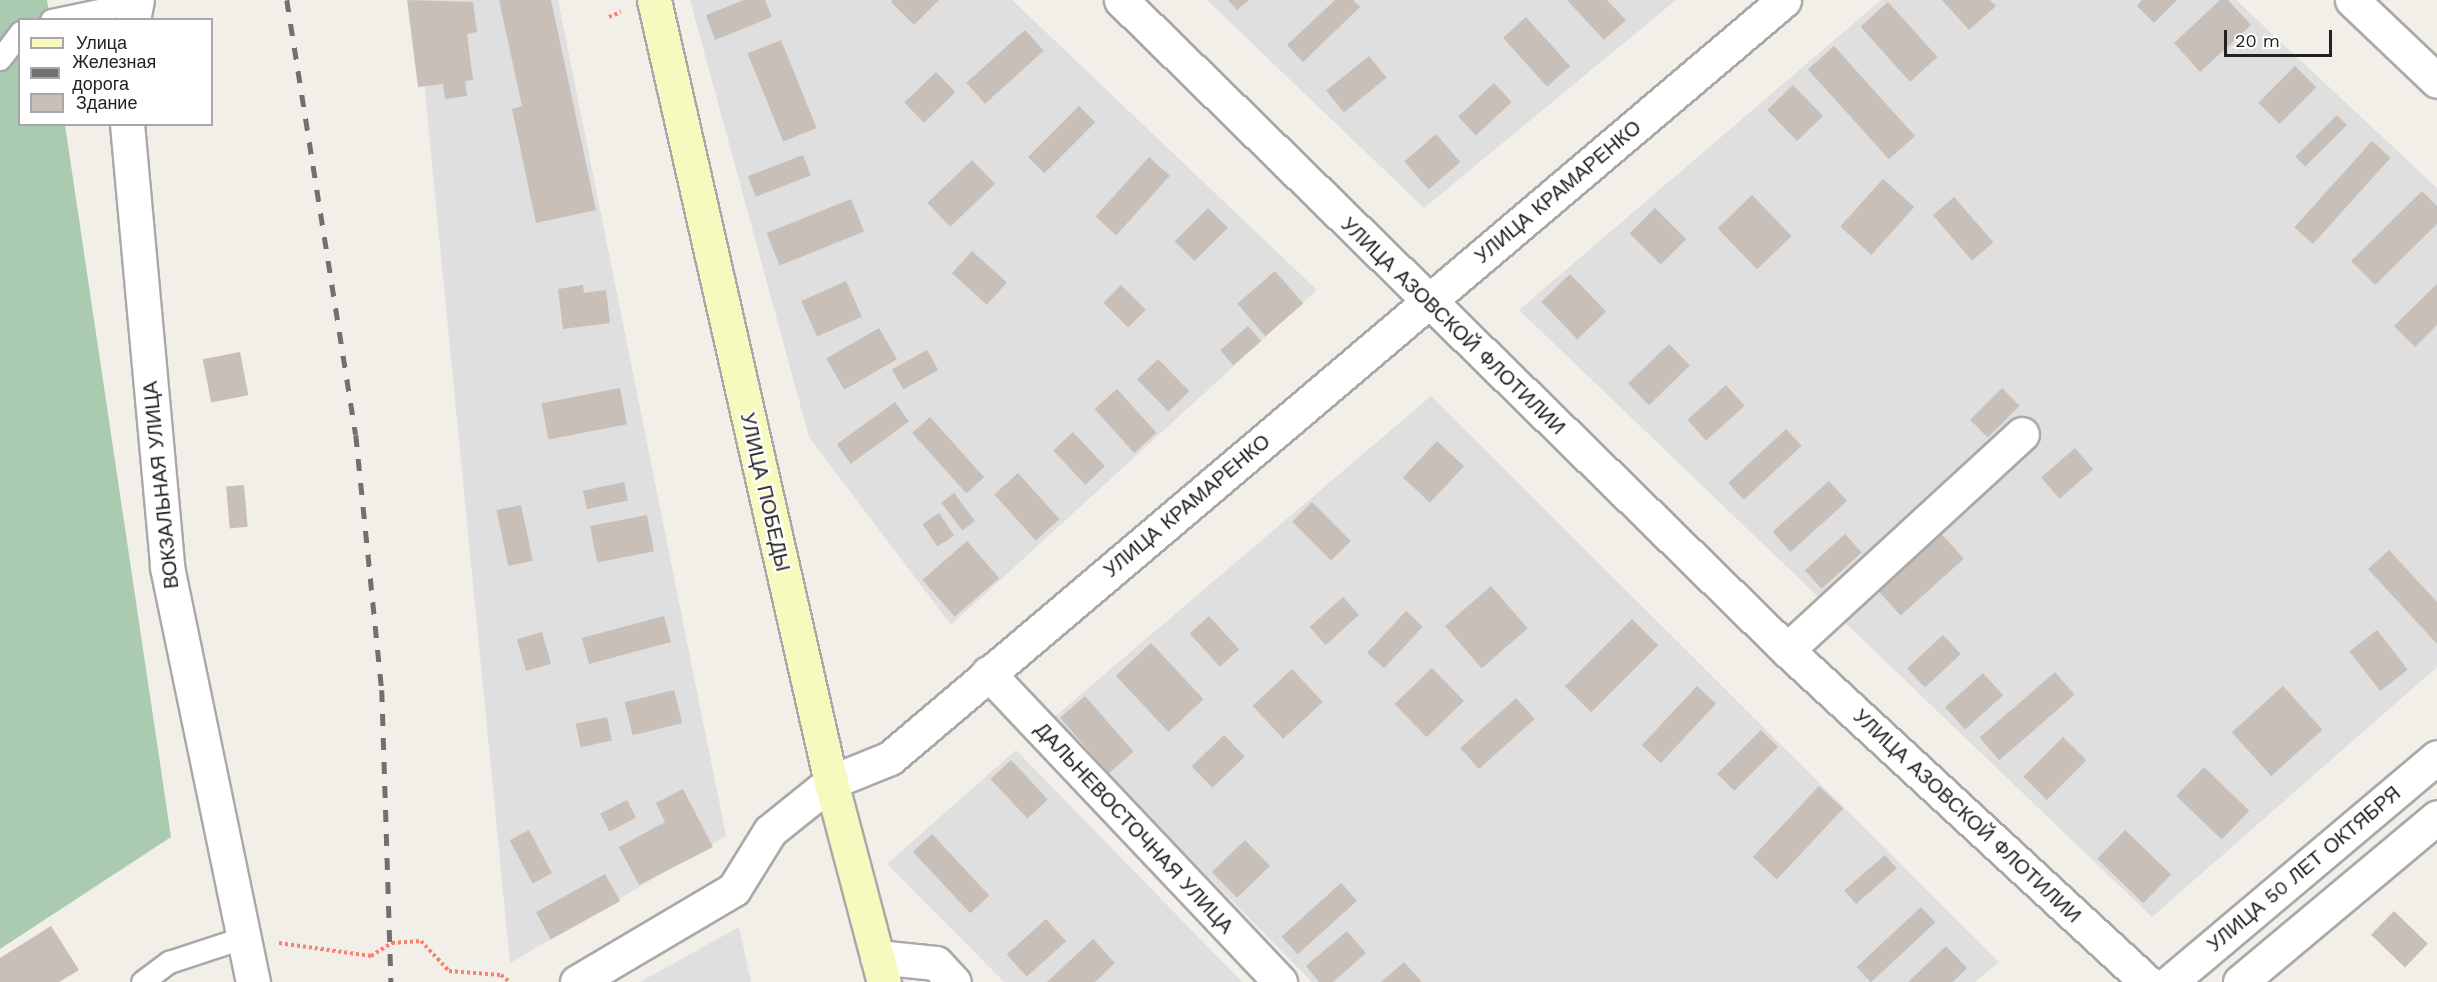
<!DOCTYPE html>
<html>
<head>
<meta charset="utf-8">
<style>
	body { margin:0 }
	#map { position:relative; width:2437px; height:982px; overflow:hidden; background:#f2efe9; font-family:"Work Sans",sans-serif }
	div>[style] { position:absolute }
	.residential>* { inset:0; background:#e0dfdf }
	.cemetery>* { inset:0; background:#aacbaf }
	.building>* { inset:0; background:#c7bfb8; transform-origin:0 0 }
	.path>* { height:4px; margin-top:-2px; transform-origin:0; background:repeating-linear-gradient(90deg,#fa8072 0 3px,transparent 0 6px) }
	.roads { filter:drop-shadow(2px 0 #a9a9a9) drop-shadow(-2px 0 #a9a9a9) drop-shadow(0 2px #a9a9a9) drop-shadow(0 -2px #a9a9a9) }
	.lane>* { height:21px; margin:-10.5px; padding:0 10.5px; transform-origin:10.5px; border-radius:10.5px; background:#fff }
	.street>* { height:33px; margin:-16.5px; padding:0 16.5px; transform-origin:16.5px; border-radius:16.5px; background:#fff }
	.secondary>* { height:33px; margin:-16.5px; padding:0 16.5px; transform-origin:16.5px; border-radius:16.5px; background:#f7fabf }
	.rail>* { height:4.5px; margin-top:-2.25px; transform-origin:0; background:repeating-linear-gradient(90deg,#707070 0 12px,transparent 0 24px) }
	span { translate:-50% -50%; white-space:nowrap; text-align:center; line-height:1.15; -webkit-text-stroke:4.5px #fff; paint-order:stroke }
	.street-label { font-size:20px; color:#222 }
	.legend { position:absolute; left:18px; top:18px; width:195px; height:108px; box-sizing:border-box; background:#fff; border:2px solid #a7a7a7; margin:0; padding:8px 10px; list-style:none; font-size:18px; color:#222 }
	.legend li { display:flex; align-items:center; gap:12px; height:30px }
	.legend b { width:30px; border:2px solid #a7a7a7 }
	.scale { position:absolute; left:2224px; top:30px; width:108px; height:27px; box-sizing:border-box; border:3px solid #222; border-top:0; padding-left:8px; font-size:18px; line-height:21px; white-space:nowrap; color:#222; -webkit-text-stroke:4px #fff; paint-order:stroke }
</style>
</head>
<body>
<div id="map">
	<div class="residential">
		<i style="clip-path:polygon(416px 0,558px 0,726px 836px,510px 963px)"></i>
		<i style="clip-path:polygon(690px 0,1012px 0,1317px 290px,951px 625px,809px 437px)"></i>
		<i style="clip-path:polygon(1207px 0,1676px 0,1424px 208px)"></i>
		<i style="clip-path:polygon(1881px 0,2236px 0,2437px 188px,2437px 667px,2152px 917px,1519px 310px)"></i>
		<i style="clip-path:polygon(1431px 396px,1999px 962px,1975px 982px,1312px 982px,1052px 719px)"></i>
		<i style="clip-path:polygon(1016px 750px,1242px 982px,1004px 982px,887px 864px)"></i>
		<i style="clip-path:polygon(739px 927px,751px 982px,640px 982px)"></i>
	</div>
	<div class="cemetery">
		<i style="clip-path:polygon(0 0,47px 0,50px 19px,20px 20px,20px 124px,65px 125px,171px 837px,0 949px)"></i>
	</div>
	<div class="building">
		<i style="clip-path:polygon(407px 0,473px 2px,477px 32px,467px 34px,473px 80px,465px 81px,467px 96px,445px 99px,443px 84px,418px 87px)"></i>
		<i style="clip-path:polygon(499px 0,551px 0,596px 210px,536px 223px,512px 109px,522px 106px)"></i>
		<i style="clip-path:polygon(744px 0,765px 0,772px 17px,715px 40px,706px 15px)"></i>
		<i style="clip-path:polygon(893px 0,939px 0,914px 25px,891px 2px)"></i>
		<i style="clip-path:polygon(1228px 0,1249px 0,1237px 10px)"></i>
		<i style="clip-path:polygon(1335px 0,1353px 0,1360px 7px,1303px 62px,1287px 45px)"></i>
		<i style="clip-path:polygon(1567px 0,1607px 0,1626px 20px,1604px 40px)"></i>
		<i style="clip-path:polygon(1942px 0,1990px 0,1996px 6px,1969px 30px)"></i>
		<i style="clip-path:polygon(2142px 0,2177px 0,2154px 23px,2137px 6px)"></i>
		<i style="clip-path:polygon(2220px 0,2228px 0,2251px 25px,2200px 72px,2174px 43px)"></i>
		<i style="left:1888px;top:2px;width:74px;height:37px;rotate:48deg"></i>
		<i style="left:1526px;top:17px;width:66px;height:31px;rotate:48deg"></i>
		<i style="left:1025px;top:30px;width:28px;height:79px;rotate:48deg"></i>
		<i style="left:781px;top:40px;width:95px;height:36px;rotate:68deg"></i>
		<i style="left:1834px;top:46px;width:121px;height:35px;rotate:48deg"></i>
		<i style="left:1369px;top:56px;width:28px;height:55px;rotate:51deg"></i>
		<i style="left:2295px;top:66px;width:30px;height:52px;rotate:45deg"></i>
		<i style="left:936px;top:72px;width:28px;height:44px;rotate:46deg"></i>
		<i style="left:1494px;top:83px;width:26px;height:49px;rotate:47deg"></i>
		<i style="left:1793px;top:85px;width:43px;height:36px;rotate:46deg"></i>
		<i style="left:1079px;top:106px;width:23px;height:72px;rotate:45deg"></i>
		<i style="left:2337px;top:115px;width:14px;height:59px;rotate:45deg"></i>
		<i style="left:1436px;top:134px;width:37px;height:42px;rotate:49deg"></i>
		<i style="left:2372px;top:141px;width:25px;height:116px;rotate:42deg"></i>
		<i style="left:803px;top:155px;width:22px;height:59px;rotate:69deg"></i>
		<i style="left:1149px;top:157px;width:28px;height:80px;rotate:42deg"></i>
		<i style="left:972px;top:160px;width:33px;height:62px;rotate:46deg"></i>
		<i style="left:1883px;top:179px;width:42px;height:64px;rotate:42deg"></i>
		<i style="clip-path:polygon(2422px 191px,2437px 206px,2437px 224px,2375px 285px,2351px 261px)"></i>
		<i style="left:1752px;top:195px;width:57px;height:48px;rotate:46deg"></i>
		<i style="left:1954px;top:197px;width:60px;height:28px;rotate:49deg"></i>
		<i style="left:851px;top:199px;width:35px;height:91px;rotate:68deg"></i>
		<i style="left:1208px;top:208px;width:28px;height:47px;rotate:45deg"></i>
		<i style="left:1655px;top:208px;width:44px;height:36px;rotate:45deg"></i>
		<i style="left:972px;top:251px;width:47px;height:30px;rotate:42deg"></i>
		<i style="left:1275px;top:271px;width:43px;height:50px;rotate:49deg"></i>
		<i style="left:1570px;top:274px;width:52px;height:40px;rotate:46deg"></i>
		<i style="left:846px;top:281px;width:39px;height:49px;rotate:66deg"></i>
		<i style="clip-path:polygon(2437px 284px,2437px 325px,2415px 347px,2394px 326px)"></i>
		<i style="clip-path:polygon(583px 285px,584px 293px,606px 290px,610px 323px,563px 329px,558px 289px)"></i>
		<i style="left:1121px;top:285px;width:35px;height:25px;rotate:45deg"></i>
		<i style="left:1248px;top:326px;width:20px;height:37px;rotate:49deg"></i>
		<i style="left:879px;top:328px;width:36px;height:61px;rotate:60deg"></i>
		<i style="left:1669px;top:344px;width:30px;height:57px;rotate:46deg"></i>
		<i style="left:927px;top:350px;width:23px;height:40px;rotate:61deg"></i>
		<i style="left:240px;top:352px;width:44px;height:38px;rotate:79deg"></i>
		<i style="left:1158px;top:359px;width:45px;height:29px;rotate:46deg"></i>
		<i style="left:1726px;top:385px;width:28px;height:52px;rotate:48deg"></i>
		<i style="left:620px;top:388px;width:37px;height:80px;rotate:79deg"></i>
		<i style="left:2002px;top:388px;width:25px;height:45px;rotate:45deg"></i>
		<i style="left:1117px;top:389px;width:59px;height:30px;rotate:48deg"></i>
		<i style="left:895px;top:402px;width:24px;height:72px;rotate:54deg"></i>
		<i style="left:930px;top:417px;width:81px;height:24px;rotate:48deg"></i>
		<i style="left:1786px;top:429px;width:23px;height:79px;rotate:47deg"></i>
		<i style="left:1073px;top:432px;width:47px;height:27px;rotate:47deg"></i>
		<i style="left:1437px;top:441px;width:37px;height:50px;rotate:43deg"></i>
		<i style="left:2075px;top:448px;width:28px;height:45px;rotate:49deg"></i>
		<i style="left:1018px;top:473px;width:62px;height:32px;rotate:48deg"></i>
		<i style="left:1829px;top:481px;width:27px;height:76px;rotate:48deg"></i>
		<i style="left:624px;top:482px;width:19px;height:42px;rotate:78deg"></i>
		<i style="left:244px;top:485px;width:42px;height:18px;rotate:85deg"></i>
		<i style="left:954px;top:493px;width:35px;height:16px;rotate:53deg"></i>
		<i style="left:1312px;top:502px;width:55px;height:28px;rotate:45deg"></i>
		<i style="left:521px;top:505px;width:57px;height:25px;rotate:78deg"></i>
		<i style="left:939px;top:513px;width:27px;height:20px;rotate:56deg"></i>
		<i style="left:647px;top:515px;width:37px;height:58px;rotate:79deg"></i>
		<i style="left:1937px;top:529px;width:40px;height:85px;rotate:48deg"></i>
		<i style="left:1845px;top:534px;width:25px;height:54px;rotate:48deg"></i>
		<i style="left:967px;top:541px;width:49px;height:59px;rotate:49deg"></i>
		<i style="clip-path:polygon(2389px 550px,2437px 602px,2437px 644px,2368px 569px)"></i>
		<i style="left:1491px;top:586px;width:56px;height:61px;rotate:49deg"></i>
		<i style="left:1343px;top:597px;width:24px;height:45px;rotate:48deg"></i>
		<i style="left:1406px;top:611px;width:23px;height:57px;rotate:43deg"></i>
		<i style="left:664px;top:616px;width:27px;height:85px;rotate:75deg"></i>
		<i style="left:1209px;top:616px;width:45px;height:26px;rotate:48deg"></i>
		<i style="left:1632px;top:619px;width:37px;height:95px;rotate:45deg"></i>
		<i style="left:2377px;top:630px;width:50px;height:35px;rotate:52deg"></i>
		<i style="left:542px;top:632px;width:33px;height:26px;rotate:74deg"></i>
		<i style="left:1943px;top:635px;width:26px;height:49px;rotate:47deg"></i>
		<i style="left:1151px;top:643px;width:77px;height:48px;rotate:47deg"></i>
		<i style="left:1432px;top:668px;width:46px;height:52px;rotate:46deg"></i>
		<i style="left:1292px;top:669px;width:45px;height:54px;rotate:47deg"></i>
		<i style="left:2055px;top:672px;width:30px;height:100px;rotate:49deg"></i>
		<i style="left:1983px;top:673px;width:30px;height:51px;rotate:48deg"></i>
		<i style="left:1697px;top:686px;width:26px;height:81px;rotate:43deg"></i>
		<i style="left:2283px;top:686px;width:59px;height:69px;rotate:48deg"></i>
		<i style="left:674px;top:690px;width:34px;height:51px;rotate:76deg"></i>
		<i style="left:1085px;top:696px;width:74px;height:33px;rotate:49deg"></i>
		<i style="left:1516px;top:698px;width:28px;height:75px;rotate:48deg"></i>
		<i style="left:607px;top:717px;width:24px;height:32px;rotate:78deg"></i>
		<i style="left:1761px;top:730px;width:24px;height:62px;rotate:45deg"></i>
		<i style="left:1224px;top:735px;width:30px;height:45px;rotate:46deg"></i>
		<i style="left:2063px;top:737px;width:33px;height:56px;rotate:45deg"></i>
		<i style="left:1011px;top:760px;width:54px;height:28px;rotate:47deg"></i>
		<i style="left:2204px;top:767px;width:63px;height:40px;rotate:44deg"></i>
		<i style="left:1819px;top:786px;width:33px;height:97px;rotate:43deg"></i>
		<i style="clip-path:polygon(683px 789px,713px 847px,639px 885px,619px 847px,665px 822px,656px 803px)"></i>
		<i style="left:627px;top:800px;width:20px;height:30px;rotate:63deg"></i>
		<i style="left:529px;top:830px;width:49px;height:22px;rotate:62deg"></i>
		<i style="left:2125px;top:830px;width:64px;height:40px;rotate:44deg"></i>
		<i style="left:932px;top:834px;width:84px;height:26px;rotate:47deg"></i>
		<i style="left:1245px;top:840px;width:36px;height:46px;rotate:46deg"></i>
		<i style="left:1885px;top:855px;width:18px;height:54px;rotate:49deg"></i>
		<i style="left:605px;top:874px;width:31px;height:79px;rotate:61deg"></i>
		<i style="left:1341px;top:883px;width:24px;height:80px;rotate:48deg"></i>
		<i style="left:1921px;top:907px;width:21px;height:88px;rotate:47deg"></i>
		<i style="left:2394px;top:911px;width:47px;height:33px;rotate:44deg"></i>
		<i style="left:1046px;top:919px;width:30px;height:53px;rotate:48deg"></i>
		<i style="clip-path:polygon(51px 926px,79px 970px,59px 982px,0 982px,0 958px)"></i>
		<i style="clip-path:polygon(1347px 931px,1366px 953px,1333px 982px,1319px 982px,1306px 966px)"></i>
		<i style="clip-path:polygon(1093px 939px,1115px 963px,1095px 982px,1047px 982px)"></i>
		<i style="clip-path:polygon(1946px 946px,1967px 968px,1953px 982px,1908px 982px)"></i>
		<i style="clip-path:polygon(1404px 962px,1422px 982px,1381px 982px)"></i>
	</div>
	<div class="path">
		<i style="left:609px;top:17px;width:13px;rotate:-23deg"></i>
		<i style="left:279px;top:943px;width:93px;rotate:8deg"></i>
		<i style="left:371px;top:956px;width:25px;rotate:-32deg"></i>
		<i style="left:392px;top:943px;width:29px;rotate:-4deg"></i>
		<i style="left:421px;top:941px;width:41px;rotate:47deg"></i>
		<i style="left:449px;top:971px;width:52px;rotate:4.4deg"></i>
		<i style="left:501px;top:975px;width:11px;rotate:38deg"></i>
	</div>
	<div class="roads">
		<div class="lane">
			<i style="left:51px;top:20px;width:88px;rotate:-11.8deg"></i>
			<i style="left:0;top:59px;width:34px;rotate:-53deg"></i>
			<i style="left:142px;top:982px;width:34px;rotate:-37deg"></i>
			<i style="left:169px;top:962px;width:80px;rotate:-18.2deg"></i>
		</div>
		<div class="street">
			<i style="left:1121px;top:0;width:931px;rotate:44.3deg"></i>
			<i style="left:1787px;top:650px;width:490px;rotate:42.7deg"></i>
			<i style="left:2352px;top:0;width:117px;rotate:43.6deg"></i>
			<i style="left:133px;top:20px;width:20px;rotate:-79deg"></i>
			<i style="left:127px;top:124px;width:445px;rotate:84.8deg"></i>
			<i style="left:167px;top:567px;width:424px;rotate:78.3deg"></i>
			<i style="left:1787px;top:650px;width:319px;rotate:-42.6deg"></i>
			<i style="left:988px;top:673px;width:425px;rotate:46.6deg"></i>
			<i style="left:877px;top:957px;width:59px;rotate:5.8deg"></i>
			<i style="left:936px;top:963px;width:26px;rotate:47deg"></i>
			<i style="left:577px;top:982px;width:182px;rotate:-30.6deg"></i>
			<i style="left:734px;top:889px;width:68px;rotate:-58.2deg"></i>
			<i style="left:770px;top:831px;width:78px;rotate:-38.8deg"></i>
			<i style="left:831px;top:782px;width:64px;rotate:-22.1deg"></i>
			<i style="left:890px;top:758px;width:1172px;rotate:-40.29deg"></i>
			<i style="left:2170px;top:982px;width:349px;rotate:-40.1deg"></i>
			<i style="left:2240px;top:982px;width:257px;rotate:-39.9deg"></i>
		</div>
		<div class="secondary">
			<i style="left:654px;top:0;width:802px;rotate:77.25deg"></i>
			<i style="left:831px;top:782px;width:207px;rotate:75.2deg"></i>
		</div>
	</div>
	<div class="rail">
		<i style="left:287px;top:0;width:440px;rotate:81deg"></i>
		<i style="left:356px;top:435px;width:256px;rotate:84.2deg"></i>
		<i style="left:382px;top:690px;width:292px;rotate:88.2deg"></i>
	</div>
	<div class="street-label">
		<span style="left:1558px;top:192px;rotate:-40deg">УЛИЦА КРАМАРЕНКО</span>
		<span style="left:1453px;top:326px;rotate:44deg">УЛИЦА АЗОВСКОЙ ФЛОТИЛИИ</span>
		<span style="left:161px;top:485px;rotate:-96deg">ВОКЗАЛЬНАЯ УЛИЦА</span>
		<span style="left:765px;top:492px;rotate:77deg">УЛИЦА ПОБЕДЫ</span>
		<span style="left:1187px;top:506px;rotate:-40deg">УЛИЦА КРАМАРЕНКО</span>
		<span style="left:1967px;top:816px;rotate:43deg">УЛИЦА АЗОВСКОЙ ФЛОТИЛИИ</span>
		<span style="left:1134px;top:828px;rotate:47deg">ДАЛЬНЕВОСТОЧНАЯ УЛИЦА</span>
		<span style="left:2304px;top:869px;rotate:-40deg">УЛИЦА 50 ЛЕТ ОКТЯБРЯ</span>
	</div>
	<ul class="legend">
	<li><b style="height:8px;background:#f7fabf"></b>Улица</li>
	<li><b style="height:8px;background:#707070"></b>Железная дорога</li>
	<li><b style="height:16px;background:#c7bfb8"></b>Здание</li>
	</ul>
	<div class="scale">20 m</div>
</div>
</body>
</html>
